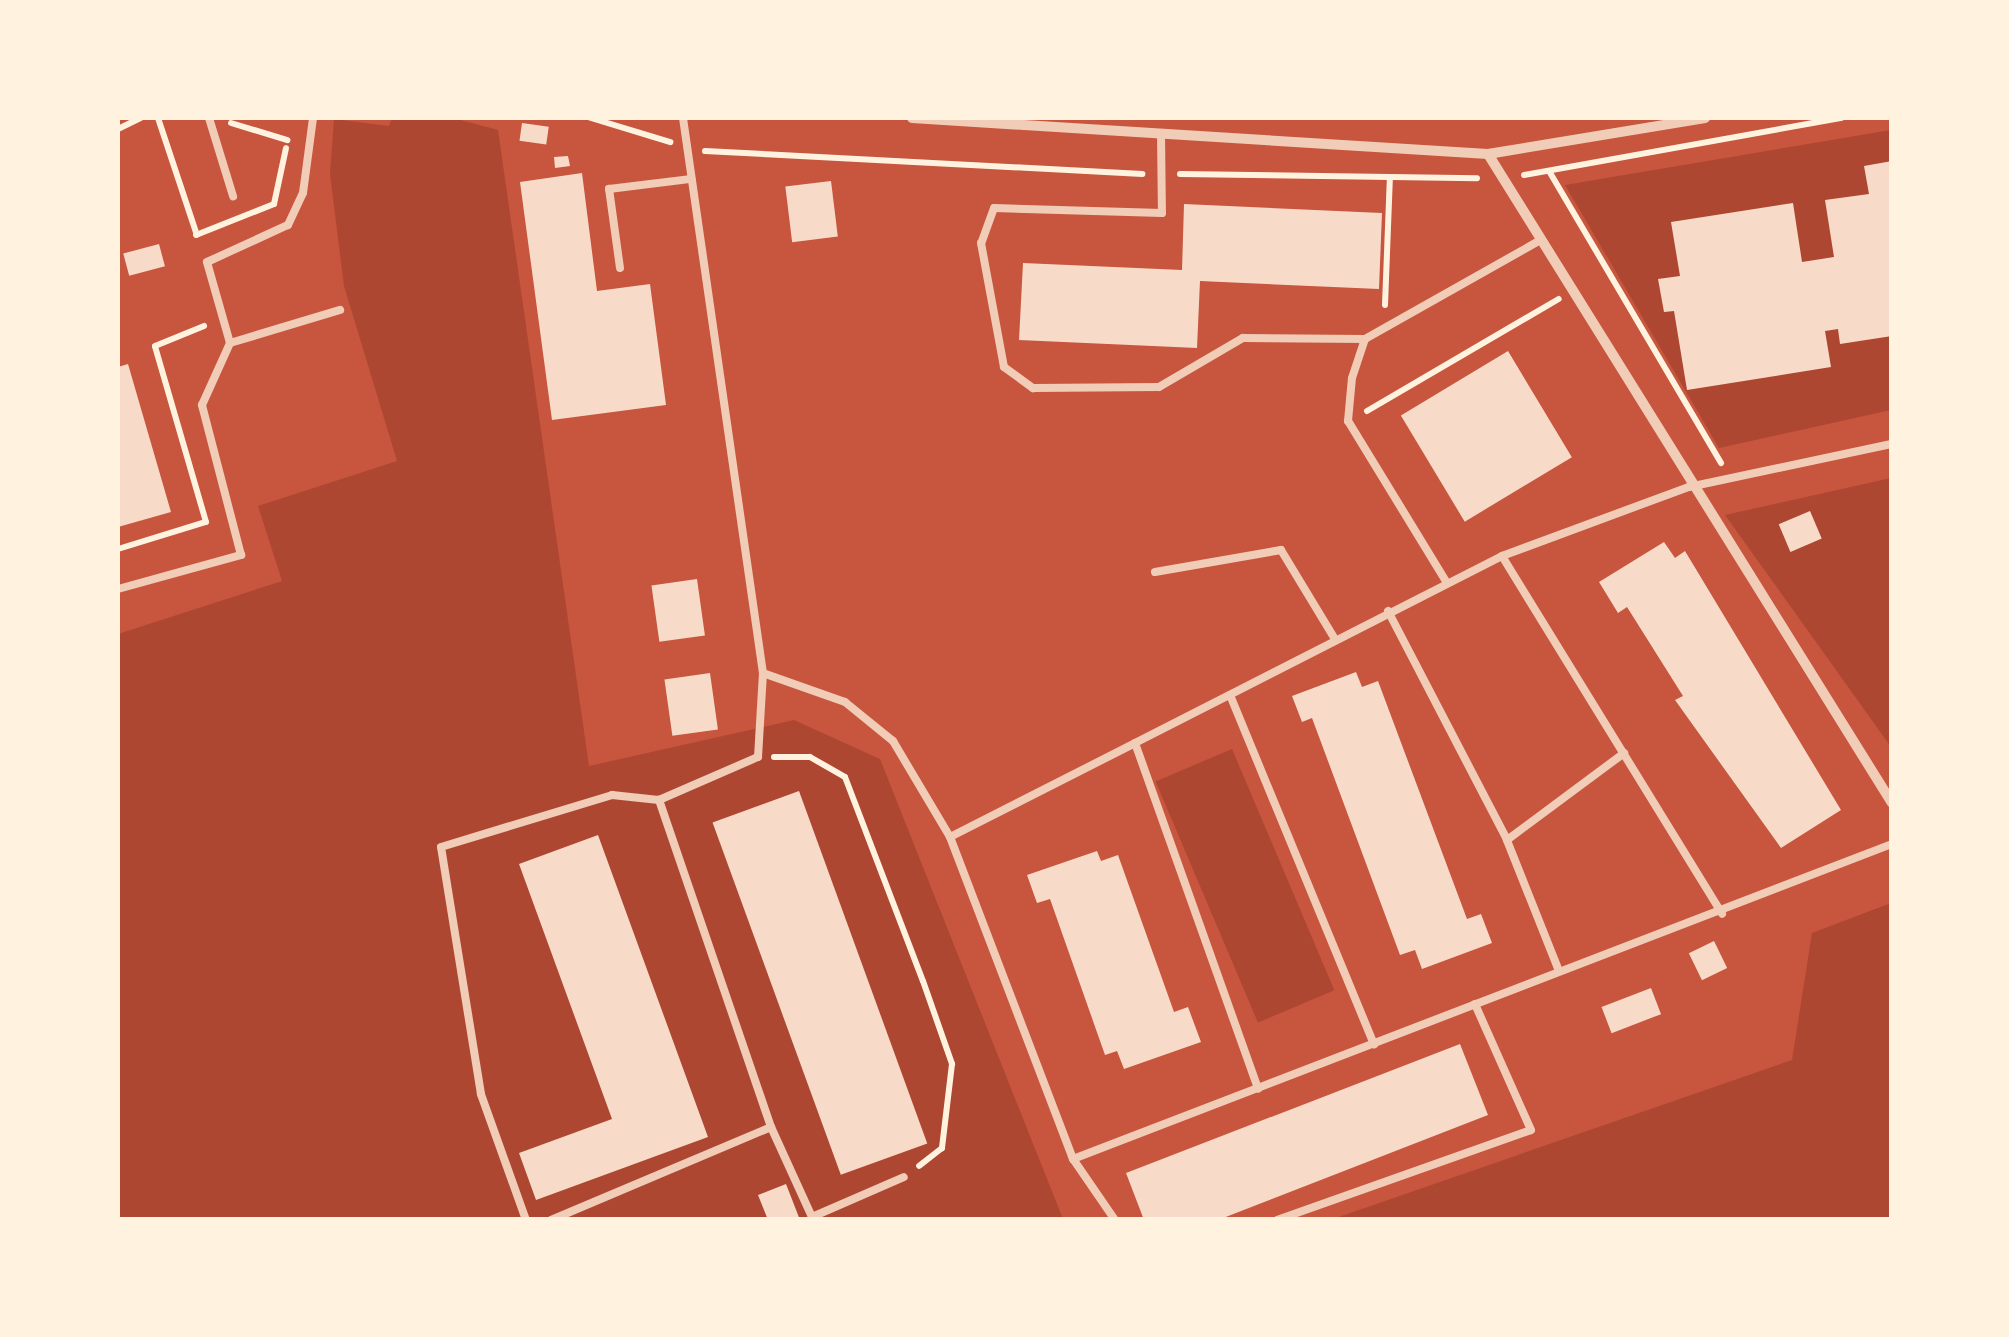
<!DOCTYPE html>
<html>
<head>
<meta charset="utf-8">
<style>
	body { margin:0 }
	#map { position:relative; width:2009px; height:1337px; overflow:hidden; background:#c8553d; font-family:Helvetica,sans-serif }
	div>[style] { position:absolute }
	.green>* { inset:0; background:#ae4732; transform-origin:0 0 }
	.building>* { inset:0; background:#f7dbc8; transform-origin:0 0 }
	.path>* { height:6px; margin:-3px; padding:0 3px; transform-origin:3px; border-radius:3px; background:#fff3e0 }
	.service>* { height:8px; margin:-4px; padding:0 4px; transform-origin:4px; border-radius:4px; background:#f1ccb7 }
	.minor>* { height:10px; margin:-5px; padding:0 5px; transform-origin:5px; border-radius:5px; background:#f1ccb7 }
	span { translate:-50% -50%; white-space:nowrap; text-align:center; line-height:1.15; -webkit-text-stroke:9px #fff3e0; paint-order:stroke }
	.frame { position:absolute; inset:0; border:120px solid #fff3e0; pointer-events:none }
</style>
</head>
<body>
<div id="map">
	<div class="green">
		<i style="clip-path:polygon(392px 118px,453px 118px,498px 130px,589px 766px,794px 720px,880px 759px,1063px 1219px,118px 1219px,118px 634px,282px 581px,258px 506px,397px 461px,344px 286px,330px 174px,334px 119px,389px 126px)"></i>
		<i style="clip-path:polygon(1891px 130px,1891px 410px,1719px 448px,1565px 185px)"></i>
		<i style="clip-path:polygon(1891px 478px,1892px 479px,1891px 747px,1725px 515px)"></i>
		<i style="left:1232px;top:749px;width:262px;height:83px;rotate:67deg"></i>
		<i style="clip-path:polygon(1891px 903px,1891px 1219px,1333px 1219px,1792px 1060px,1812px 933px)"></i>
	</div>
	<div class="building">
		<i style="left:522px;top:123px;width:27px;height:18px;rotate:8deg"></i>
		<i style="clip-path:polygon(568px 156px,570px 166px,555px 168px,554px 157px)"></i>
		<i style="clip-path:polygon(1892px 161px,1892px 336px,1840px 344px,1838px 329px,1825px 331px,1831px 367px,1687px 390px,1674px 311px,1664px 312px,1658px 279px,1680px 276px,1671px 222px,1793px 203px,1802px 262px,1834px 257px,1825px 200px,1869px 194px,1864px 166px)"></i>
		<i style="clip-path:polygon(582px 173px,597px 291px,650px 284px,666px 405px,552px 420px,520px 182px)"></i>
		<i style="left:831px;top:181px;width:56px;height:46px;rotate:83deg"></i>
		<i style="clip-path:polygon(1184px 204px,1382px 213px,1379px 289px,1200px 281px,1197px 348px,1019px 340px,1023px 263px,1182px 270px)"></i>
		<i style="left:159px;top:244px;width:23px;height:37px;rotate:75deg"></i>
		<i style="left:1508px;top:351px;width:124px;height:125px;rotate:59deg"></i>
		<i style="clip-path:polygon(128px 364px,171px 512px,118px 527px,118px 367px)"></i>
		<i style="left:1810px;top:511px;width:30px;height:34px;rotate:67deg"></i>
		<i style="clip-path:polygon(1664px 542px,1675px 558px,1685px 551px,1841px 810px,1781px 848px,1675px 700px,1683px 696px,1627px 607px,1618px 613px,1599px 582px)"></i>
		<i style="left:697px;top:579px;width:57px;height:46px;rotate:82deg"></i>
		<i style="clip-path:polygon(1356px 672px,1362px 687px,1378px 681px,1467px 919px,1481px 914px,1492px 943px,1422px 969px,1415px 950px,1400px 955px,1312px 718px,1302px 722px,1292px 696px)"></i>
		<i style="left:710px;top:673px;width:57px;height:46px;rotate:82deg"></i>
		<i style="left:799px;top:791px;width:375px;height:92px;rotate:70deg"></i>
		<i style="clip-path:polygon(598px 835px,708px 1137px,536px 1200px,519px 1153px,612px 1119px,519px 864px)"></i>
		<i style="clip-path:polygon(1097px 851px,1101px 861px,1118px 855px,1174px 1012px,1188px 1007px,1201px 1042px,1124px 1069px,1117px 1051px,1105px 1055px,1050px 899px,1037px 903px,1027px 875px)"></i>
		<i style="left:1714px;top:941px;width:30px;height:28px;rotate:64deg"></i>
		<i style="left:1651px;top:988px;width:28px;height:53px;rotate:69deg"></i>
		<i style="clip-path:polygon(1460px 1044px,1488px 1115px,1218px 1220px,1144px 1220px,1126px 1173px)"></i>
		<i style="clip-path:polygon(786px 1184px,800px 1220px,768px 1220px,758px 1195px)"></i>
	</div>
	<div class="path">
		<i style="left:158px;top:118px;width:123px;rotate:71.6deg"></i>
		<i style="left:591px;top:118px;width:83px;rotate:16.9deg"></i>
		<i style="left:231px;top:123px;width:59px;rotate:16.9deg"></i>
		<i style="left:118px;top:129px;width:25px;rotate:-26deg"></i>
		<i style="left:705px;top:151px;width:438px;rotate:3deg"></i>
		<i style="left:1549px;top:171px;width:339px;rotate:59.5deg"></i>
		<i style="left:1180px;top:174px;width:297px;rotate:0.8deg"></i>
		<i style="left:1524px;top:175px;width:323px;rotate:-10.2deg"></i>
		<i style="left:196px;top:235px;width:84px;rotate:-21.7deg"></i>
		<i style="left:274px;top:204px;width:57px;rotate:-77.9deg"></i>
		<i style="left:1385px;top:305px;width:128px;rotate:-87.8deg"></i>
		<i style="left:1367px;top:411px;width:222px;rotate:-30.3deg"></i>
		<i style="left:118px;top:549px;width:92px;rotate:-17.1deg"></i>
		<i style="left:206px;top:522px;width:183px;rotate:-106.2deg"></i>
		<i style="left:155px;top:346px;width:53px;rotate:-22.2deg"></i>
		<i style="left:774px;top:757px;width:36px"></i>
		<i style="left:810px;top:757px;width:40px;rotate:29.7deg"></i>
		<i style="left:845px;top:777px;width:218px;rotate:69.1deg"></i>
		<i style="left:923px;top:981px;width:88px;rotate:70.7deg"></i>
		<i style="left:952px;top:1064px;width:85px;rotate:96.8deg"></i>
		<i style="left:942px;top:1148px;width:29px;rotate:142deg"></i>
	</div>
	<div class="service">
		<i style="left:209px;top:118px;width:82px;rotate:72.9deg"></i>
		<i style="left:683px;top:118px;width:561px;rotate:81.8deg"></i>
		<i style="left:763px;top:673px;width:87px;rotate:19.5deg"></i>
		<i style="left:845px;top:702px;width:62px;rotate:39.1deg"></i>
		<i style="left:893px;top:741px;width:112px;rotate:59.3deg"></i>
		<i style="left:1161px;top:134px;width:79px;rotate:89.3deg"></i>
		<i style="left:1162px;top:213px;width:168px;rotate:-178.3deg"></i>
		<i style="left:994px;top:208px;width:37px;rotate:110deg"></i>
		<i style="left:981px;top:243px;width:126px;rotate:79.5deg"></i>
		<i style="left:1004px;top:367px;width:36px;rotate:36deg"></i>
		<i style="left:1033px;top:388px;width:126px;rotate:-0.5deg"></i>
		<i style="left:1159px;top:387px;width:97px;rotate:-30.3deg"></i>
		<i style="left:1243px;top:338px;width:122px;rotate:0.5deg"></i>
		<i style="left:620px;top:268px;width:80px;rotate:-97.9deg"></i>
		<i style="left:609px;top:189px;width:83px;rotate:-7deg"></i>
		<i style="left:230px;top:343px;width:115px;rotate:-16.7deg"></i>
		<i style="left:1502px;top:556px;width:420px;rotate:58.4deg"></i>
		<i style="left:1155px;top:572px;width:128px;rotate:-9.9deg"></i>
		<i style="left:1281px;top:550px;width:104px;rotate:58.8deg"></i>
		<i style="left:1447px;top:583px;width:190px;rotate:-121.4deg"></i>
		<i style="left:1348px;top:421px;width:43px;rotate:-84.7deg"></i>
		<i style="left:1352px;top:378px;width:41px;rotate:-71.6deg"></i>
		<i style="left:1365px;top:339px;width:202px;rotate:-29.4deg"></i>
		<i style="left:118px;top:589px;width:128px;rotate:-15.5deg"></i>
		<i style="left:241px;top:555px;width:155px;rotate:-104.6deg"></i>
		<i style="left:202px;top:405px;width:68px;rotate:-65.7deg"></i>
		<i style="left:230px;top:343px;width:84px;rotate:-105.9deg"></i>
		<i style="left:207px;top:262px;width:89px;rotate:-24.6deg"></i>
		<i style="left:288px;top:225px;width:35px;rotate:-65deg"></i>
		<i style="left:303px;top:193px;width:76px;rotate:-82.4deg"></i>
		<i style="left:1388px;top:611px;width:258px;rotate:62.5deg"></i>
		<i style="left:1230px;top:695px;width:378px;rotate:67.6deg"></i>
		<i style="left:1135px;top:743px;width:412px;rotate:-27deg"></i>
		<i style="left:1502px;top:556px;width:199px;rotate:-20.3deg"></i>
		<i style="left:1689px;top:487px;width:208px;rotate:-12deg"></i>
		<i style="left:1559px;top:971px;width:141px;rotate:-111.7deg"></i>
		<i style="left:1507px;top:840px;width:146px;rotate:-36.6deg"></i>
		<i style="left:771px;top:1127px;width:99px;rotate:65.5deg"></i>
		<i style="left:812px;top:1217px;width:100px;rotate:-23.5deg"></i>
		<i style="left:1073px;top:1159px;width:877px;rotate:-21.04deg"></i>
		<i style="left:526px;top:1220px;width:134px;rotate:-109.7deg"></i>
		<i style="left:481px;top:1094px;width:250px;rotate:-99.2deg"></i>
		<i style="left:441px;top:847px;width:179px;rotate:-16.9deg"></i>
		<i style="left:612px;top:795px;width:47px;rotate:6.1deg"></i>
		<i style="left:659px;top:800px;width:108px;rotate:-23.5deg"></i>
		<i style="left:758px;top:757px;width:84px;rotate:-86.6deg"></i>
		<i style="left:551px;top:1220px;width:239px;rotate:-22.9deg"></i>
		<i style="left:771px;top:1127px;width:346px;rotate:-108.9deg"></i>
		<i style="left:1115px;top:1220px;width:74px;rotate:-124.5deg"></i>
		<i style="left:1073px;top:1159px;width:345px;rotate:-110.9deg"></i>
		<i style="left:950px;top:837px;width:208px;rotate:-26.9deg"></i>
		<i style="left:1135px;top:743px;width:367px;rotate:70.4deg"></i>
		<i style="left:1277px;top:1220px;width:269px;rotate:-19.5deg"></i>
		<i style="left:1531px;top:1130px;width:138px;rotate:-114deg"></i>
	</div>
	<div class="minor">
		<i style="left:912px;top:118px;width:577px;rotate:3.58deg"></i>
		<i style="left:1488px;top:154px;width:220px;rotate:-9.4deg"></i>
		<i style="left:1488px;top:154px;width:764px;rotate:58.1deg"></i>
	</div>
	<div class="frame"></div>
</div>
</body>
</html>
